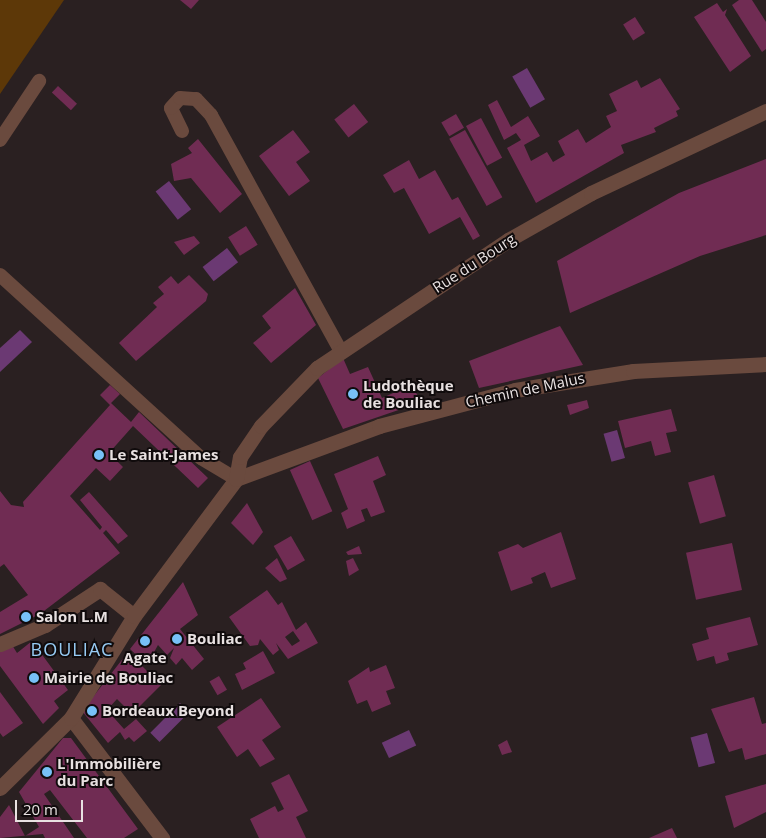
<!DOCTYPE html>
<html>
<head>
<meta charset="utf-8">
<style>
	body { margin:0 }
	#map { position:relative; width:766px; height:838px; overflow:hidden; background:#2a2021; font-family:"Open Sans",sans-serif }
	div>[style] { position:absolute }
	.green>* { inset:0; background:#5d3808 }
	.water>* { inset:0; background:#6b3973; transform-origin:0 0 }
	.building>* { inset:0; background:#702c53; transform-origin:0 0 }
	.lane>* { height:14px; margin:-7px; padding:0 7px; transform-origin:7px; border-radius:7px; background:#6a4a3e }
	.street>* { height:15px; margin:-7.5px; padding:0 7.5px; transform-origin:7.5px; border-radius:7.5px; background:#6a4a3e }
	.dots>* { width:14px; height:14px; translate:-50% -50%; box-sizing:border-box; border:2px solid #100b0c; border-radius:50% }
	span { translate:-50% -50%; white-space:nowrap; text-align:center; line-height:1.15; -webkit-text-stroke:4px #100b0c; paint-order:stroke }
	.street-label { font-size:15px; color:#e8e1e1 }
	.poi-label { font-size:15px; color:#e8e1e1; font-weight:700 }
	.left { translate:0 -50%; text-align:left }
	.quarter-label { font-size:18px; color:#97cbf4; letter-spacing:1px }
	.scale { position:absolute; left:15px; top:800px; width:68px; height:22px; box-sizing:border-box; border:2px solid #e8e1e1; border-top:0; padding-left:6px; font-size:15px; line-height:18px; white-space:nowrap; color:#e8e1e1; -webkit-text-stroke:4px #100b0c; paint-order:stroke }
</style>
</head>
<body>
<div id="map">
	<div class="green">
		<i style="clip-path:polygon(0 0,64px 0,0 94px)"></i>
	</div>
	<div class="water">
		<i style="left:527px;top:68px;width:36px;height:17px;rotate:60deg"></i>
		<i style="left:169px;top:181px;width:36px;height:17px;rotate:52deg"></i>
		<i style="left:227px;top:248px;width:18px;height:31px;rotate:52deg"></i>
		<i style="clip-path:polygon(20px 330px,32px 342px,0 372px,0 348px)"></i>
		<i style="left:617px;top:430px;width:29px;height:14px;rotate:74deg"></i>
		<i style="left:180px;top:703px;width:13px;height:42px;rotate:45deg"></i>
		<i style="left:409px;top:730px;width:17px;height:30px;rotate:65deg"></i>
		<i style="left:707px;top:733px;width:31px;height:17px;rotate:75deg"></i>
	</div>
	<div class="building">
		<i style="clip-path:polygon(180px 0,199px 0,191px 9px)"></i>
		<i style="clip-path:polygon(739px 0,752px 0,766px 22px,766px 49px,762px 52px,732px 5px)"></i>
		<i style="clip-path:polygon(717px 3px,723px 12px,727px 9px,725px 15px,751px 56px,730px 72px,694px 17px)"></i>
		<i style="left:635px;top:17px;width:19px;height:14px;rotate:58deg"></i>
		<i style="clip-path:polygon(660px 78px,680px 109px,676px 111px,678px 116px,654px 128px,656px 132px,621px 145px,624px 153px,536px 203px,507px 148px,521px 140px,516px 133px,504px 140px,488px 105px,497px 100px,511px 127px,528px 116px,540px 136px,524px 145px,531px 161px,547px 152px,553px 162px,565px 155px,558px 141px,578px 129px,586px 143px,611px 127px,606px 116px,617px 111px,609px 94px,637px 80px,641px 88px)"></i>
		<i style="left:58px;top:86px;width:26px;height:9px;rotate:43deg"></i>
		<i style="left:354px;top:104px;width:23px;height:25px;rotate:52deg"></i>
		<i style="left:456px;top:114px;width:16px;height:17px;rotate:60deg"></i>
		<i style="left:481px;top:118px;width:45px;height:17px;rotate:62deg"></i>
		<i style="clip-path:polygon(293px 130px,310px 152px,296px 162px,310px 181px,289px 196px,259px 156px)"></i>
		<i style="left:465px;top:130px;width:77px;height:18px;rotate:61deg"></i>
		<i style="clip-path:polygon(198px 139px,242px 194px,220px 213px,191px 178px,174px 181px,171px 164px,192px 153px,188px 148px)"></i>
		<i style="clip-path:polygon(766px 159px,766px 235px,700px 256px,570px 313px,557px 261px,679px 193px)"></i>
		<i style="clip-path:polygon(409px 160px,419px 179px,435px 170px,452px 200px,458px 197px,480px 236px,473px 240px,460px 217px,429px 234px,404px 188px,394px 193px,383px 175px)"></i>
		<i style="left:246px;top:226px;width:22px;height:21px;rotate:58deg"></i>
		<i style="clip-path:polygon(194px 236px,200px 243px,184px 255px,174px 242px)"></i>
		<i style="clip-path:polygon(189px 275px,208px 294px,206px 301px,136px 361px,119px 343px,157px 307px,153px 303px,164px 294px,158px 287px,171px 276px,178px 284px)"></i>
		<i style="clip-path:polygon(295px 288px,316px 325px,271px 363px,253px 343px,271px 328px,262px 316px)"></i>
		<i style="clip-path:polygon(560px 326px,583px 365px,479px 388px,469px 361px)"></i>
		<i style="clip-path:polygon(343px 358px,350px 374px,368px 367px,382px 398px,411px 385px,422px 402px,343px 429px,318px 378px)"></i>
		<i style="clip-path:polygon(110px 385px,120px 394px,111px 403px,131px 422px,139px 412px,208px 478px,198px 488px,133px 426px,109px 453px,123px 467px,110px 481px,96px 468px,70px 496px,100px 530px,102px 527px,80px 500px,89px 492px,128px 536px,118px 544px,106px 530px,103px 533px,120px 553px,40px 614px,0 634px,0 612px,28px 595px,4px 564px,0 567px,0 491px,11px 505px,24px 507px,23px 502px,110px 405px,100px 395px)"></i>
		<i style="clip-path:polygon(587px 400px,589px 408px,570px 415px,567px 405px)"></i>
		<i style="clip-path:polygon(671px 409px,677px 431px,666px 433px,671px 452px,655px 456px,651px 441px,625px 448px,618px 421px)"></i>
		<i style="clip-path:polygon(378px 456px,386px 475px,373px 481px,385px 512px,371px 517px,367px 508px,361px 510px,365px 521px,347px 529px,341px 513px,348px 509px,334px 474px)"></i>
		<i style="left:310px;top:461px;width:55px;height:22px;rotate:66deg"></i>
		<i style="left:714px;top:475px;width:43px;height:27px;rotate:74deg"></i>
		<i style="clip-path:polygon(247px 503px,263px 532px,253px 545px,231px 523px)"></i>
		<i style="clip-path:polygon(561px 532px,576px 579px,551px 588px,545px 572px,531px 578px,533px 583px,511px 591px,498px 552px,518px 544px,523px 548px)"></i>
		<i style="left:291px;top:536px;width:28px;height:20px;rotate:60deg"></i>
		<i style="left:732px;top:543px;width:48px;height:47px;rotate:78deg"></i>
		<i style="clip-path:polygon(359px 546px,362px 554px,348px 555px,346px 552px)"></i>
		<i style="clip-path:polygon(277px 558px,287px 579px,280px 582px,265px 568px)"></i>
		<i style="clip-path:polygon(353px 558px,359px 570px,349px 576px,346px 561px)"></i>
		<i style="clip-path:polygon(183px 582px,198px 615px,180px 629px,204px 659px,192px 670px,182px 658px,176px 665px,170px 658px,174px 648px,167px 655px,158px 645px,147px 665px,130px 649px)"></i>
		<i style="clip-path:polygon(evenodd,267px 590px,278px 605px,282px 602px,296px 630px,306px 622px,318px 643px,288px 659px,276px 643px,279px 650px,273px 655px,260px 639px,258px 645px,250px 646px,229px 617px,267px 590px,293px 631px,300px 641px,292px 646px,285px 637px,293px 631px)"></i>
		<i style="clip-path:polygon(750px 617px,758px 645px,727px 653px,729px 660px,716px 664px,714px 656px,697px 661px,692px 644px,709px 639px,706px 628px)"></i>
		<i style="clip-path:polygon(32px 641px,68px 690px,54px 701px,59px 708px,43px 724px,0 666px,0 651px,12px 645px,17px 653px)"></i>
		<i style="clip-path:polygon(263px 651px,275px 673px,242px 690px,235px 674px,246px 669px,243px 663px)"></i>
		<i style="clip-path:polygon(128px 652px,161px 685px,132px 714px,117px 699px,107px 710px,124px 729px,136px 719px,147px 731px,134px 742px,129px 737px,125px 740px,120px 732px,108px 743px,82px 711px)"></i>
		<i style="clip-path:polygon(386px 665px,395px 688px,386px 691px,391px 704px,372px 712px,367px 700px,357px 704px,348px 681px,369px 667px,370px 672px)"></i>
		<i style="left:219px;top:676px;width:16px;height:11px;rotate:60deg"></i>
		<i style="clip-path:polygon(0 692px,23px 723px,3px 737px,0 733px)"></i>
		<i style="clip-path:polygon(754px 697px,762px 724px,766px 723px,766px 754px,745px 760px,742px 748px,729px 752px,711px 709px)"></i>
		<i style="clip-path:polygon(261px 698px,281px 727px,262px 740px,275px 759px,260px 767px,248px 749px,237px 757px,217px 727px)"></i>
		<i style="clip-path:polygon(63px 738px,71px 738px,138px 829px,124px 838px,87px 838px,50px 790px,44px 794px,74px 838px,45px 838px,43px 834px,0 838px,0 817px,9px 805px,25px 836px,39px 827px,19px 792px)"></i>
		<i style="clip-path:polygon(507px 740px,512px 752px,502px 755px,498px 745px)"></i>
		<i style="clip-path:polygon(289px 774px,308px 811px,296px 817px,306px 838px,259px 838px,250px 819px,275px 806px,278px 812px,284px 809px,271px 783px)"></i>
		<i style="clip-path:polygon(766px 784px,766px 812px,734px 828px,725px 796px)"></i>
		<i style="clip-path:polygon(672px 828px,677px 838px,649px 838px)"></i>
	</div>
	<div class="lane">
		<i style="left:182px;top:131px;width:25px;rotate:-116deg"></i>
		<i style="left:171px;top:108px;width:13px;rotate:-48deg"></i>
		<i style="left:180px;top:98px;width:16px;rotate:4deg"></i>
		<i style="left:196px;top:99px;width:22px;rotate:47deg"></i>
		<i style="left:211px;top:115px;width:268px;rotate:61.2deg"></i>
		<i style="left:0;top:140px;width:71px;rotate:-56.5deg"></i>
		<i style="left:0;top:275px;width:272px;rotate:42.3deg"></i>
		<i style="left:201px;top:458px;width:41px;rotate:31deg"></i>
	</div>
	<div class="street">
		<i style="left:236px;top:479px;width:153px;rotate:-20.3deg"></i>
		<i style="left:379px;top:426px;width:141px;rotate:-14.8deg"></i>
		<i style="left:515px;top:390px;width:120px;rotate:-9.1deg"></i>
		<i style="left:633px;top:371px;width:133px;rotate:-3deg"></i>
		<i style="left:0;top:644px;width:49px;rotate:-22.9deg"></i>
		<i style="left:45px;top:625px;width:66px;rotate:-33.2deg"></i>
		<i style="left:100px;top:589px;width:43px;rotate:38.5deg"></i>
		<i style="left:71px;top:718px;width:151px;rotate:52.8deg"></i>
		<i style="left:0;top:788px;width:100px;rotate:-44.6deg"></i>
		<i style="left:71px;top:718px;width:120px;rotate:-58.3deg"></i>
		<i style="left:134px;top:616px;width:171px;rotate:-53.3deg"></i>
		<i style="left:236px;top:479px;width:22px;rotate:-80deg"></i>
		<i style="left:240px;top:457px;width:37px;rotate:-56deg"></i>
		<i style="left:261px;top:426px;width:81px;rotate:-46deg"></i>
		<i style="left:317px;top:368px;width:230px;rotate:-33.8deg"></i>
		<i style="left:508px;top:240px;width:95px;rotate:-29.5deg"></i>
		<i style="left:591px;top:193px;width:193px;rotate:-25.1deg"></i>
	</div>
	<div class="dots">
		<i style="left:353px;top:394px;background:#77c0f7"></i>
		<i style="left:99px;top:455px;background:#77c0f7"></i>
		<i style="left:26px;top:617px;background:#77c0f7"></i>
		<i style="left:177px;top:639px;background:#77c0f7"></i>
		<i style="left:145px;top:641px;background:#77c0f7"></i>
		<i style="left:34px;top:678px;background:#77c0f7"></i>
		<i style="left:92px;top:711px;background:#77c0f7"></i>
		<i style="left:47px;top:772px;background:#77c0f7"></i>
	</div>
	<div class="street-label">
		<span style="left:474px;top:263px;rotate:-33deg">Rue du Bourg</span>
		<span style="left:525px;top:390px;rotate:-12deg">Chemin de Malus</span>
	</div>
	<div class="poi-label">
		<span class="left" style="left:363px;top:394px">Ludothèque<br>de Bouliac</span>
		<span class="left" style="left:109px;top:455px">Le Saint-James</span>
		<span class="left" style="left:36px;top:617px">Salon L.M</span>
		<span class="left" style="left:187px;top:639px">Bouliac</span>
		<span style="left:145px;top:658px">Agate</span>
		<span class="left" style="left:44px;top:678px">Mairie de Bouliac</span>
		<span class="left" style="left:102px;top:711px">Bordeaux Beyond</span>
		<span class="left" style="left:57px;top:772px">L'Immobilière<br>du Parc</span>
	</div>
	<div class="quarter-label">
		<span style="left:72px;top:649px">BOULIAC</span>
	</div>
	<div class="scale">20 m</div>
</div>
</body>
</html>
